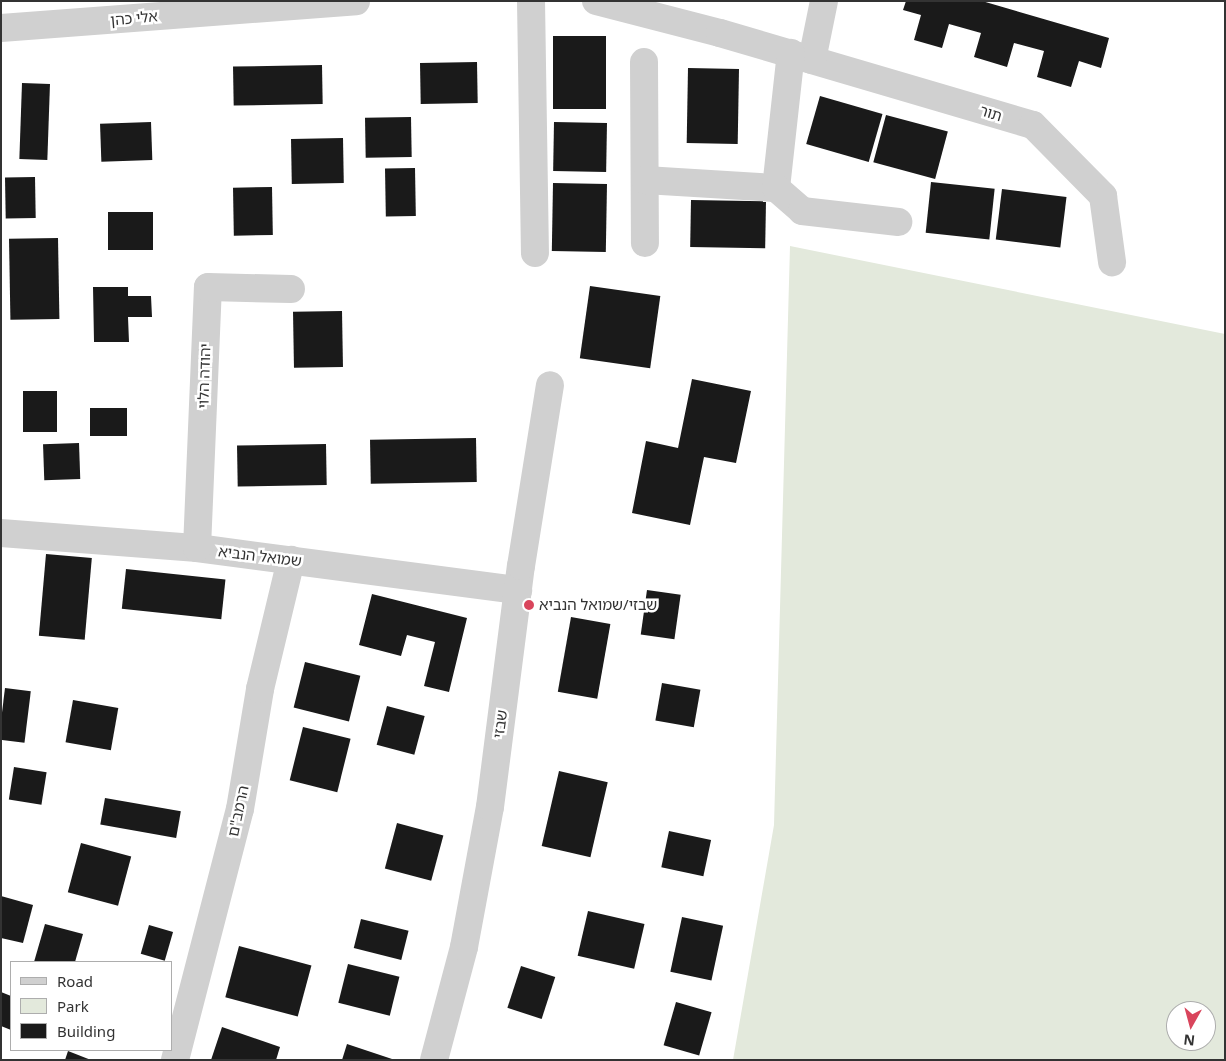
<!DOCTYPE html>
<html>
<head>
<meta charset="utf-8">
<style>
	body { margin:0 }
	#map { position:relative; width:1226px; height:1061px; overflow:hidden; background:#fff; font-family:"Noto Sans","Noto Sans Hebrew",sans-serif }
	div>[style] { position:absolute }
	.green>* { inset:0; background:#e3e9dc }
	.building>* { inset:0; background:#1a1a1a; transform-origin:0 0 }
	.minor>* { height:28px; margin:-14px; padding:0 14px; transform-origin:14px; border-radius:14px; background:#d0d0d0 }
	.dots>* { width:14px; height:14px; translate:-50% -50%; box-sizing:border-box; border:2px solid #fff; border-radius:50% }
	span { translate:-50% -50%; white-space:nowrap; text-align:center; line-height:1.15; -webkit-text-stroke:5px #fff; paint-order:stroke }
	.street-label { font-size:15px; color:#333 }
	.poi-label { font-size:15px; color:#333 }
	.left { translate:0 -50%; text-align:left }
	.frame { position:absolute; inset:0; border:2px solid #333; pointer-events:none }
	.legend { position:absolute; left:10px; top:961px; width:162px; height:90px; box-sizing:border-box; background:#fff; border:1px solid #adadad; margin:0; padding:6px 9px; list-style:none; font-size:15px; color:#333 }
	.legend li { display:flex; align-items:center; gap:10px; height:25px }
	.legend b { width:25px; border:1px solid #adadad }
	.north { position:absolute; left:1166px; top:1001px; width:50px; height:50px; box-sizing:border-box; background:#fff; border:1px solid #adadad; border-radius:50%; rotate:187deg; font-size:14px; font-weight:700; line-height:20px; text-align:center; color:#333 }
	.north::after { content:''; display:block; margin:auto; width:18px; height:22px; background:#d9455c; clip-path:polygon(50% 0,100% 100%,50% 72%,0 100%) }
</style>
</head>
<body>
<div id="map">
	<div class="green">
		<i style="clip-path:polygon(evenodd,790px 246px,1225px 334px,1225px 1060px,733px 1060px,774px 825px,790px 246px,1176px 1011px,1206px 1011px,1206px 1041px,1176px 1041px,1176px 1011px)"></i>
	</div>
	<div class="building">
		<i style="clip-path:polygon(906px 1px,982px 1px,1109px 38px,1101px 68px,1079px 61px,1071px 87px,1037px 77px,1044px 51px,1014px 43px,1007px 67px,974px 57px,981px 33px,949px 24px,942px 48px,914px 40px,921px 15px,903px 10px)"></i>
		<i style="left:553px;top:36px;width:53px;height:73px"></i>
		<i style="left:477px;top:62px;width:41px;height:57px;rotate:89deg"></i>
		<i style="left:322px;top:65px;width:39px;height:89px;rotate:89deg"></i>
		<i style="left:688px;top:68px;width:51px;height:75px;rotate:1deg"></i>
		<i style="left:22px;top:83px;width:28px;height:76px;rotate:2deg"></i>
		<i style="left:820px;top:96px;width:65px;height:50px;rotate:16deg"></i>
		<i style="left:886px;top:115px;width:64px;height:49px;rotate:15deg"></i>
		<i style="left:411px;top:117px;width:40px;height:46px;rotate:89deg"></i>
		<i style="left:151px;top:122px;width:38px;height:51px;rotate:88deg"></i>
		<i style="left:554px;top:122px;width:53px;height:49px;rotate:1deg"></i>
		<i style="left:343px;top:138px;width:45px;height:52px;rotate:89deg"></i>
		<i style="left:415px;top:168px;width:48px;height:30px;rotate:89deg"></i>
		<i style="left:35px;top:177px;width:41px;height:30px;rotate:89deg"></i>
		<i style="left:931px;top:182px;width:64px;height:51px;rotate:6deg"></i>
		<i style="left:553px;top:183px;width:54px;height:68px;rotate:1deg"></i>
		<i style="left:272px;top:187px;width:48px;height:39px;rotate:89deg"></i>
		<i style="left:1002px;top:189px;width:65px;height:51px;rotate:7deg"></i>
		<i style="left:691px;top:200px;width:75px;height:47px;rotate:1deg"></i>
		<i style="left:108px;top:212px;width:45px;height:38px"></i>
		<i style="left:58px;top:238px;width:81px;height:49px;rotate:89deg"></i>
		<i style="left:590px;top:286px;width:71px;height:73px;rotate:8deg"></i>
		<i style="clip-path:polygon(93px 287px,128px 287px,128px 296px,151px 296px,152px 317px,128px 317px,129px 342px,94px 342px)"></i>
		<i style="left:342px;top:311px;width:56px;height:49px;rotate:89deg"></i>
		<i style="clip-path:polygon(692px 379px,751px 391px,736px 463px,704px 457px,690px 525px,632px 513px,646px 441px,678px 448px)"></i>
		<i style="left:23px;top:391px;width:34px;height:41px"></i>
		<i style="left:127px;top:408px;width:28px;height:37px;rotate:90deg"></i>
		<i style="left:476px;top:438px;width:44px;height:106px;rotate:89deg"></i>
		<i style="left:79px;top:443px;width:36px;height:36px;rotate:88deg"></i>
		<i style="left:326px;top:444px;width:41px;height:89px;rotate:89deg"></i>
		<i style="left:46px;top:554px;width:46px;height:82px;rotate:5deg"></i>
		<i style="left:126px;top:569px;width:100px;height:40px;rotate:6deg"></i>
		<i style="left:647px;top:590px;width:34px;height:45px;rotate:8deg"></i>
		<i style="clip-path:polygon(372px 594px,467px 618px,449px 692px,424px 686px,435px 642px,407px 635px,401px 656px,359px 645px)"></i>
		<i style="left:571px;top:617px;width:40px;height:76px;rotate:10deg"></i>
		<i style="left:305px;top:662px;width:57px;height:47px;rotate:14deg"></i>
		<i style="left:662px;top:683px;width:39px;height:38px;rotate:10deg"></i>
		<i style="left:5px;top:688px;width:26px;height:52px;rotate:7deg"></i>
		<i style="left:73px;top:700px;width:46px;height:43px;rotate:10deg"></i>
		<i style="left:387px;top:706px;width:39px;height:40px;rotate:15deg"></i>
		<i style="left:303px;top:727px;width:49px;height:55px;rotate:14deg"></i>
		<i style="left:14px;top:767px;width:33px;height:33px;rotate:9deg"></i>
		<i style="left:559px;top:771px;width:50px;height:77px;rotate:13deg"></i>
		<i style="left:105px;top:798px;width:77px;height:27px;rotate:10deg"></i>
		<i style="left:397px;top:823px;width:48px;height:47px;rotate:15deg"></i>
		<i style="left:669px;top:831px;width:43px;height:37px;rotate:12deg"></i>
		<i style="left:81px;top:843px;width:52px;height:51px;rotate:15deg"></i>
		<i style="clip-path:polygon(1px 896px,33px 905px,23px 943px,1px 938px)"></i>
		<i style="left:588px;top:911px;width:58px;height:46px;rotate:13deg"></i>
		<i style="left:682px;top:917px;width:42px;height:56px;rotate:12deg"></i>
		<i style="left:361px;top:919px;width:49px;height:30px;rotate:14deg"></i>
		<i style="clip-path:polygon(45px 924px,83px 934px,75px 962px,34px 962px)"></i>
		<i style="left:149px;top:925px;width:25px;height:30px;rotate:16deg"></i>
		<i style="left:239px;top:946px;width:75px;height:53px;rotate:15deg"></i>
		<i style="left:348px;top:964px;width:53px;height:40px;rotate:14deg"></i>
		<i style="left:521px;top:966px;width:36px;height:44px;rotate:18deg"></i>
		<i style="clip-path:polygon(1px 992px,11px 996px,11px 1030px,1px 1026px)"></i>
		<i style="left:676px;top:1002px;width:37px;height:45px;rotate:16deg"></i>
		<i style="clip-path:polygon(222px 1027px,280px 1047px,276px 1060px,211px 1060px)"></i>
		<i style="clip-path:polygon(347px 1044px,392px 1059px,391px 1060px,342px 1060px)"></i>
		<i style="clip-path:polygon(68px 1051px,91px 1060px,65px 1060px)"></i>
	</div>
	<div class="minor">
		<i style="left:531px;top:1px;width:252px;rotate:89.1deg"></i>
		<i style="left:596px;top:1px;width:128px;rotate:14.5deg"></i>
		<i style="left:720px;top:33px;width:326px;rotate:16.4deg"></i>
		<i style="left:1033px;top:125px;width:100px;rotate:45.4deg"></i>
		<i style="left:1103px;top:196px;width:67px;rotate:82.2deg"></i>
		<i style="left:1px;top:28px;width:356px;rotate:-4.3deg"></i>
		<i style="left:812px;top:60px;width:60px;rotate:-78.5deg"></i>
		<i style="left:644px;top:62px;width:181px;rotate:89.7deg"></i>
		<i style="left:645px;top:180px;width:131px;rotate:3.5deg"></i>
		<i style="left:776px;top:188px;width:136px;rotate:-83.7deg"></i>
		<i style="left:776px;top:188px;width:35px;rotate:41deg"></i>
		<i style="left:802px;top:211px;width:97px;rotate:6.5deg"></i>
		<i style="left:1px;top:533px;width:197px;rotate:4.4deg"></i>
		<i style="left:197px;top:548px;width:324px;rotate:7.5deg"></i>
		<i style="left:197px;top:548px;width:261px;rotate:-87.6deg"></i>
		<i style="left:208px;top:287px;width:83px;rotate:1.4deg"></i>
		<i style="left:175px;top:1060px;width:259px;rotate:-75.5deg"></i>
		<i style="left:240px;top:809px;width:122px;rotate:-80.5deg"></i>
		<i style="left:260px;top:689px;width:133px;rotate:-76.5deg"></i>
		<i style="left:434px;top:1060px;width:117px;rotate:-75.1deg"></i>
		<i style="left:464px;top:947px;width:142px;rotate:-79.5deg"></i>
		<i style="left:490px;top:807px;width:243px;rotate:-82.7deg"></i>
		<i style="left:521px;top:566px;width:183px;rotate:-80.9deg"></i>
	</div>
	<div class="dots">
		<i style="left:529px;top:605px;background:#d9455c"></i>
	</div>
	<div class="street-label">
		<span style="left:134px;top:18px;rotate:-5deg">אלי כהן</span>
		<span style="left:991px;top:113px;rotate:17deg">תור</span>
		<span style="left:204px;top:376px;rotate:-88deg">יהודה הלוי</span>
		<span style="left:260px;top:556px;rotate:7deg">שמואל הנביא</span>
		<span style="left:500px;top:724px;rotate:-82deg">שבזי</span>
		<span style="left:238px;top:811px;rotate:-78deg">הרמב"ם</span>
	</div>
	<div class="poi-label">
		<span class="left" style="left:539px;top:605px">שבזי/שמואל הנביא</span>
	</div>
	<div class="frame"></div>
	<ul class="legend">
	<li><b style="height:6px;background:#d0d0d0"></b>Road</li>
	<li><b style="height:14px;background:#e3e9dc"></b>Park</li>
	<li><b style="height:14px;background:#1a1a1a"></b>Building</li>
	</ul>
	<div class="north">N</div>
</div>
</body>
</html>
